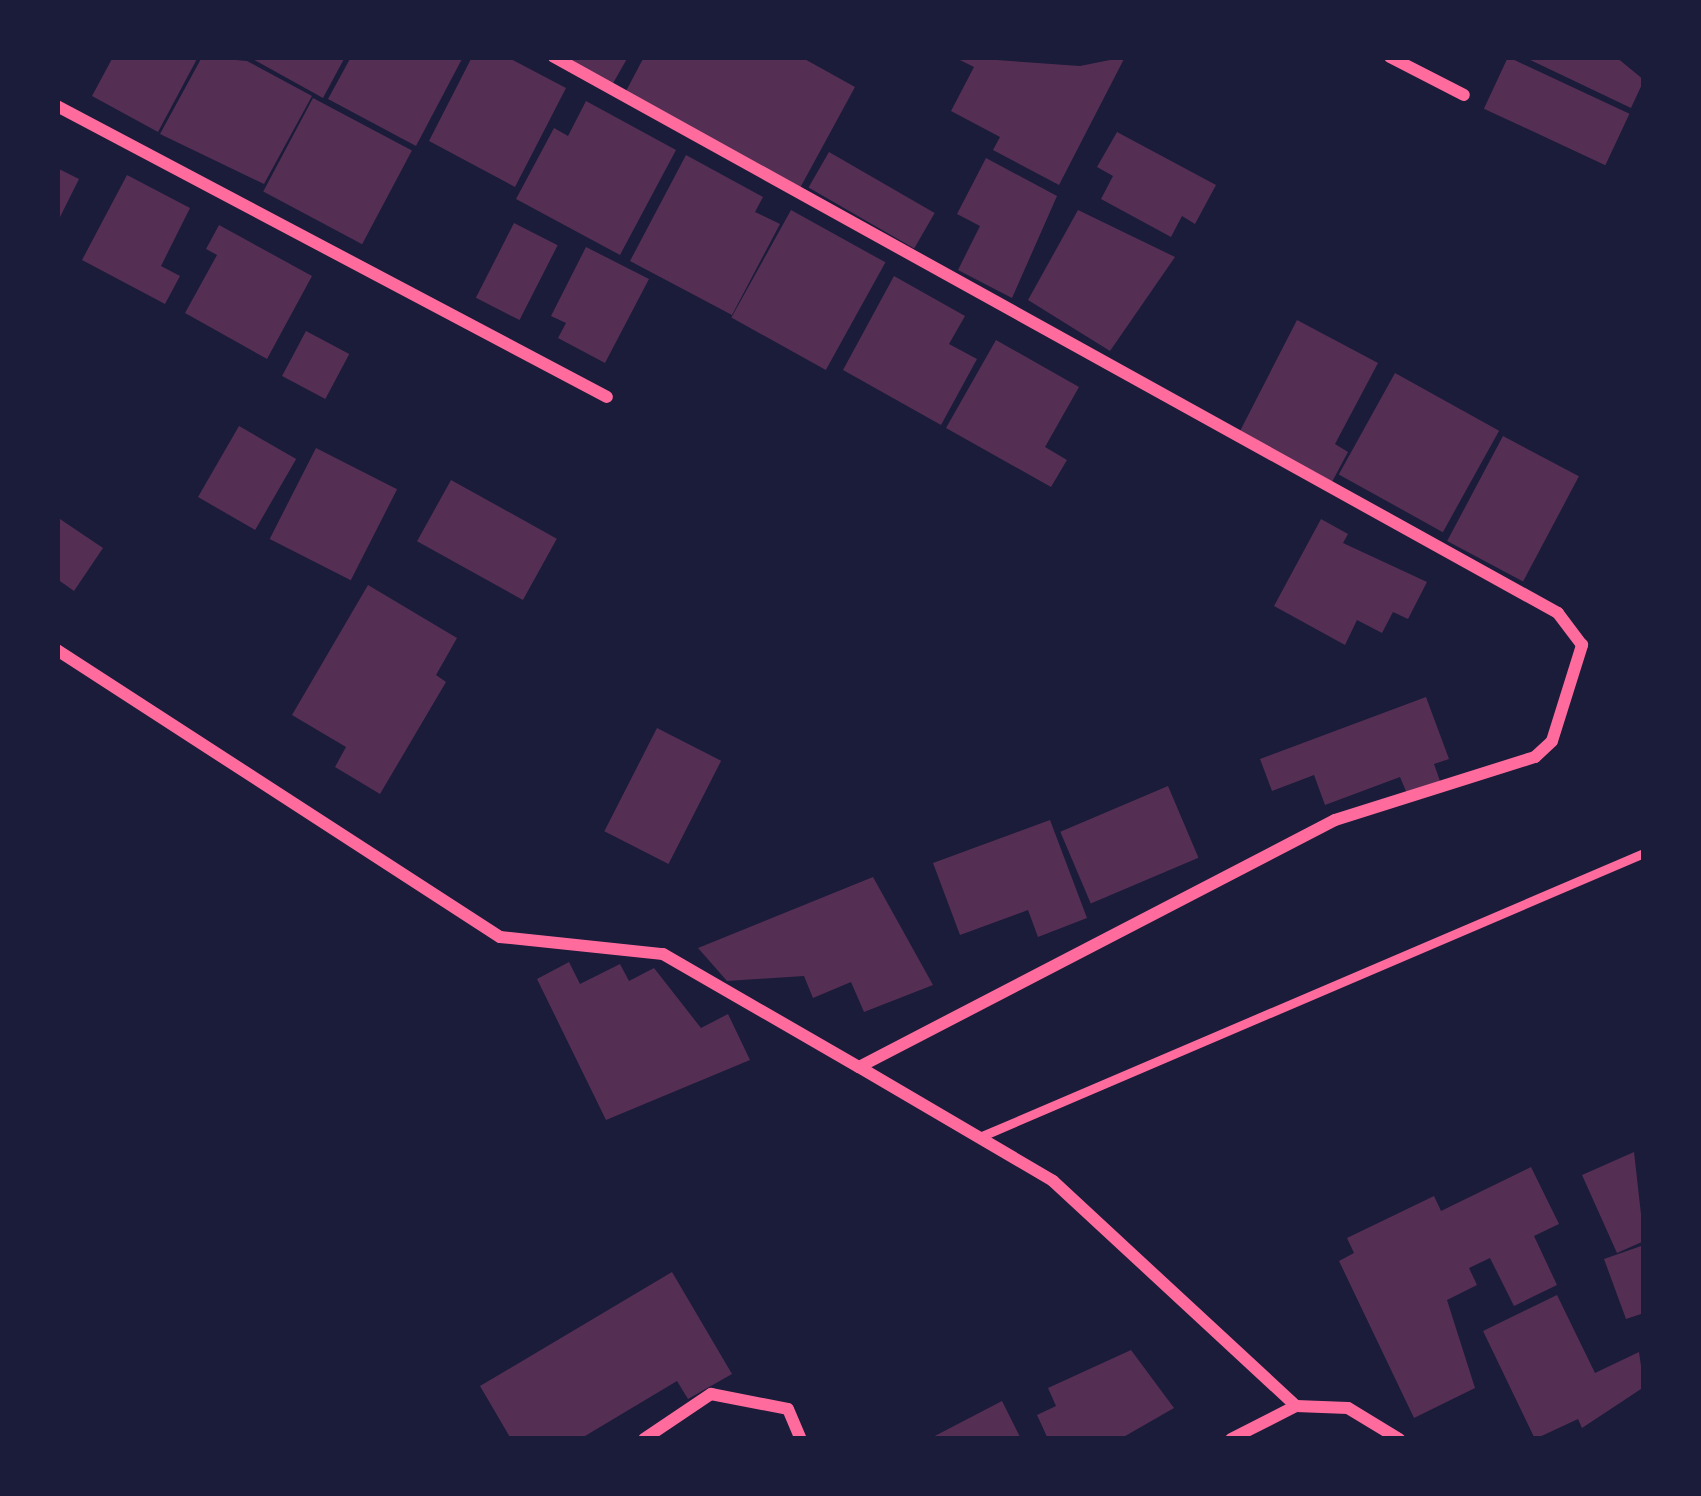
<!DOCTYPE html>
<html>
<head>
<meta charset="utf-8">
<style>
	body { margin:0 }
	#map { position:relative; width:1701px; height:1496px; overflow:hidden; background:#1b1b3a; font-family:"Asap Condensed",sans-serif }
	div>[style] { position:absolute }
	.building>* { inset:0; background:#542f53; transform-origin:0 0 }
	.service>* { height:9px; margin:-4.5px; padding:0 4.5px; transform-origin:4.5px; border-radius:4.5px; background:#ff6b9d }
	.minor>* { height:12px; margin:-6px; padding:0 6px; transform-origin:6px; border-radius:6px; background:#ff6b9d }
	span { translate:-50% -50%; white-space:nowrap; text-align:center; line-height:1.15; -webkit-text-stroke:10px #1b1b3a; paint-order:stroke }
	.frame { position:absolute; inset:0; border:60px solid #1b1b3a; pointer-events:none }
</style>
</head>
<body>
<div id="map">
	<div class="building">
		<i style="clip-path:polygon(113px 57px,198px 57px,158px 132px,92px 96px)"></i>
		<i style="clip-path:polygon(202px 57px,247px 61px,312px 96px,264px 184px,160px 134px)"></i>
		<i style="clip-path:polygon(249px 57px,345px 57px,323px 98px)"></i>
		<i style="clip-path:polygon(351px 57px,463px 57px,416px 146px,328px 99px)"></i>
		<i style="clip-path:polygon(472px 57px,507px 57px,566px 88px,515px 187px,429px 141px)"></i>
		<i style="clip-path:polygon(561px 57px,628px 57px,612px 85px)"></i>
		<i style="clip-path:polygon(644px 57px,801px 57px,855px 87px,800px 188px,625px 93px)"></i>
		<i style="clip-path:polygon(954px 57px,1080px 66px,1125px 57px,1059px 185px,993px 150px,1000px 137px,951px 111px,974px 67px)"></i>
		<i style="left:1508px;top:57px;width:134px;height:57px;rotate:25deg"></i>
		<i style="clip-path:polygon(1524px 57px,1616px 57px,1644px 80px,1631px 108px)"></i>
		<i style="left:313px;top:98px;width:112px;height:106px;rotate:28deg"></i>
		<i style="clip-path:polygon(586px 101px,676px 150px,620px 255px,516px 199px,554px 128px,568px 136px)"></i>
		<i style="clip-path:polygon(1117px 132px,1216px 185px,1195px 224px,1182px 216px,1171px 237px,1101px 199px,1113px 176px,1097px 167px)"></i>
		<i style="left:829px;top:152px;width:122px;height:41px;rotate:30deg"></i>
		<i style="clip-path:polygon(686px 155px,763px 197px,755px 212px,780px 224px,732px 315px,630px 261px)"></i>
		<i style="clip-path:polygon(986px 158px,1057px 196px,1012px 298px,958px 270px,980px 226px,957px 214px)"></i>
		<i style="clip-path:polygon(57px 168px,79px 179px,57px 223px)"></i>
		<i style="clip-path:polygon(127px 175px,190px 208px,161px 266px,180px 276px,165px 304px,82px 260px)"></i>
		<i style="left:791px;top:210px;width:108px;height:123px;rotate:29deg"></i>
		<i style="clip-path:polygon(1078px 210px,1175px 257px,1110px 351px,1028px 300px)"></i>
		<i style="left:514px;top:223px;width:49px;height:84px;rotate:27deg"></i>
		<i style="clip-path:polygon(219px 225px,312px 276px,267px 359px,185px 313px,217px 255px,206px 249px)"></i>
		<i style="clip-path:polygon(586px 247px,649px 279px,605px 363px,558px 338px,566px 323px,551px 316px)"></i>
		<i style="clip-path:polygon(894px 276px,965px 316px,949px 344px,977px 359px,941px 425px,843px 370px)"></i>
		<i style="clip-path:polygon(1297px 320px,1378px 363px,1335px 444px,1348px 452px,1332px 482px,1239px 433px)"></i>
		<i style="left:306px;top:331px;width:49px;height:51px;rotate:28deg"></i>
		<i style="clip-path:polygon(996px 340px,1079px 387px,1045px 447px,1067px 460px,1051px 487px,946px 428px)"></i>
		<i style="left:1395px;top:373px;width:119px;height:116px;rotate:29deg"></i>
		<i style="left:239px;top:426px;width:66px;height:82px;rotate:30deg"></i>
		<i style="left:1503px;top:436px;width:86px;height:119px;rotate:28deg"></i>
		<i style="left:316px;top:448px;width:91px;height:102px;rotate:27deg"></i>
		<i style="left:451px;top:480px;width:121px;height:70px;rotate:29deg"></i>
		<i style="clip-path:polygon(57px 517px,103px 548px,74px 591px,57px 579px)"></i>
		<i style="clip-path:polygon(1321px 519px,1348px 534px,1343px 543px,1427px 582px,1408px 619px,1393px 612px,1382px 633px,1357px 620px,1345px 645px,1274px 606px)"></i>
		<i style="clip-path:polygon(368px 585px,457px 638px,436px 675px,446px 682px,380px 794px,335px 767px,346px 747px,292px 715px)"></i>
		<i style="clip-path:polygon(1426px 697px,1449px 759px,1434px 764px,1441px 784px,1408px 796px,1400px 777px,1325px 805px,1314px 775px,1272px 791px,1260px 759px)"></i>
		<i style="left:657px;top:728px;width:72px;height:116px;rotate:27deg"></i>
		<i style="left:1168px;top:786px;width:78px;height:117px;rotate:67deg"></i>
		<i style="clip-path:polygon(1050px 820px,1087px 918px,1038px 937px,1028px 910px,960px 935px,933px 863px)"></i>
		<i style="clip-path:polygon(873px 877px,933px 985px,864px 1012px,851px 982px,813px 998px,804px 976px,727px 981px,698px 948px)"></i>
		<i style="clip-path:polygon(569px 962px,580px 984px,620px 964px,629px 981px,654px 968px,701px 1028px,728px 1014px,750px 1060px,606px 1120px,537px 979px)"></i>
		<i style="clip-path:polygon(1634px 1152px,1644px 1241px,1617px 1253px,1582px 1175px)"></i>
		<i style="clip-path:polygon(1531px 1167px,1559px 1224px,1534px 1236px,1557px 1285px,1514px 1306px,1490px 1258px,1469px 1268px,1477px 1285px,1447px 1300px,1475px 1388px,1414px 1418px,1339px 1261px,1354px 1253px,1347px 1238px,1434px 1196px,1441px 1211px)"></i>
		<i style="clip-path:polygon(1644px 1245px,1644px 1313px,1626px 1319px,1604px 1259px)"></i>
		<i style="clip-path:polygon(672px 1272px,732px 1374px,688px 1399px,677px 1381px,580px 1439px,511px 1439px,480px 1386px)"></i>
		<i style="clip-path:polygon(1557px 1295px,1595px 1373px,1639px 1352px,1644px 1387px,1582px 1428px,1578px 1419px,1535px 1439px,1483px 1331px)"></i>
		<i style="clip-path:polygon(1131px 1350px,1174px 1408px,1120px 1439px,1048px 1439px,1037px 1415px,1056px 1406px,1048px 1388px)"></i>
		<i style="clip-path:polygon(1002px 1401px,1021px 1439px,929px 1439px)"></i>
	</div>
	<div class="service">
		<i style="left:982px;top:1136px;width:720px;rotate:-23.15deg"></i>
	</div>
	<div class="minor">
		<i style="left:1390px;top:57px;width:83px;rotate:27.2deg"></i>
		<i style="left:57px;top:106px;width:622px;rotate:27.88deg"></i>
		<i style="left:57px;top:650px;width:528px;rotate:32.94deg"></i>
		<i style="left:500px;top:937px;width:164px;rotate:6deg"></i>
		<i style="left:663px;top:954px;width:226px;rotate:30deg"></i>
		<i style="left:859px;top:1067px;width:536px;rotate:-27.43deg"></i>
		<i style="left:1335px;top:820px;width:210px;rotate:-17.5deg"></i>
		<i style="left:1535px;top:757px;width:23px;rotate:-43deg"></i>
		<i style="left:1552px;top:741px;width:101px;rotate:-72.6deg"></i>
		<i style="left:1582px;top:645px;width:40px;rotate:-127deg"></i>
		<i style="left:1558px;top:613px;width:1148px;rotate:-151.02deg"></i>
		<i style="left:859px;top:1067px;width:225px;rotate:30.4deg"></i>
		<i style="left:1053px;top:1181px;width:331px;rotate:42.8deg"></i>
		<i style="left:644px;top:1439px;width:81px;rotate:-33.9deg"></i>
		<i style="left:711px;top:1394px;width:78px;rotate:11deg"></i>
		<i style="left:788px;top:1409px;width:33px;rotate:67deg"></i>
		<i style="left:1231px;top:1439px;width:73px;rotate:-26.9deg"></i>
		<i style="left:1296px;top:1406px;width:52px;rotate:2.2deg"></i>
		<i style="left:1348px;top:1408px;width:60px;rotate:31.3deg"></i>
	</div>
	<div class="frame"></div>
</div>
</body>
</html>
